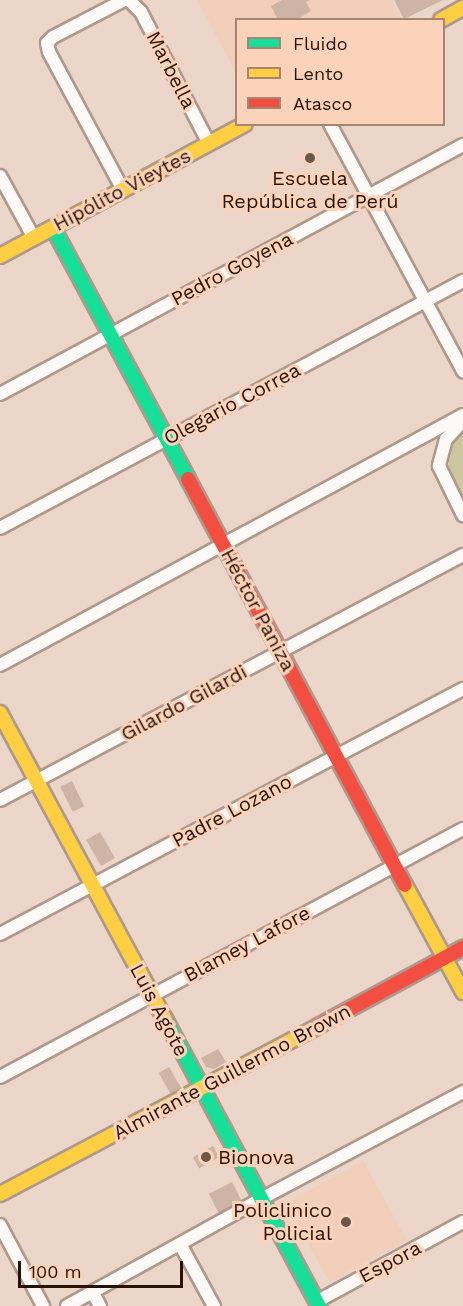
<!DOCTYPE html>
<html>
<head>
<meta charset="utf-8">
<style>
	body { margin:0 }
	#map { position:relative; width:463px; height:1306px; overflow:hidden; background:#ecd6c9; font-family:"Work Sans",sans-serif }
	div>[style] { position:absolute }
	.built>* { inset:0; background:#f1cfba; transform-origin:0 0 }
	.green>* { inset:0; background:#cdc7a1 }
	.building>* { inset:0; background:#ceb4a5; transform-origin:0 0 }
	.roads { filter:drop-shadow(2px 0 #ae998c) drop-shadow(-2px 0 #ae998c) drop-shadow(0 2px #ae998c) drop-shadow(0 -2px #ae998c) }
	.street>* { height:12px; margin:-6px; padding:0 6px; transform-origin:6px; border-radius:6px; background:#fcf9f7 }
	.fast>* { height:14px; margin:-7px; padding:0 7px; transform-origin:7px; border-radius:7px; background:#16e098 }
	.slow>* { height:14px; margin:-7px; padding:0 7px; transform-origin:7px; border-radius:7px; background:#ffcf43 }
	.jam>* { height:14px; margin:-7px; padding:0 7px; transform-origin:7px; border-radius:7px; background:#f24e42 }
	.dots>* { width:16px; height:16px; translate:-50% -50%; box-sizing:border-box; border:3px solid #fbd3ba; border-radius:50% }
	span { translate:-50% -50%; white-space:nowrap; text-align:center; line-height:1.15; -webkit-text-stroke:6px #fbd3ba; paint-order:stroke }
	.street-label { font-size:20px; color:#291203 }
	.poi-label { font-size:20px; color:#291203 }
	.left { translate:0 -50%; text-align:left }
	.right { translate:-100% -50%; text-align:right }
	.legend { position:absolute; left:235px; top:18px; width:210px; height:108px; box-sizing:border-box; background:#fbd3ba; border:2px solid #a78671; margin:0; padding:8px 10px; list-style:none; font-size:18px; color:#291203 }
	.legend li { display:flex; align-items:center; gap:12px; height:30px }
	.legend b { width:30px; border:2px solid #a78671 }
	.scale { position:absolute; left:18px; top:1261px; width:165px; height:27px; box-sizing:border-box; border:3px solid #291203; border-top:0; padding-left:8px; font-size:18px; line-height:21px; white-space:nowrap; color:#291203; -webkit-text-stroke:4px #fbd3ba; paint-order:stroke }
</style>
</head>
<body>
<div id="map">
	<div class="built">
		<i style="clip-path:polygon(197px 0,391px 0,401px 19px,237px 20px,236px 73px)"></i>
		<i style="left:363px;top:1161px;width:90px;height:88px;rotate:61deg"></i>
	</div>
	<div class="green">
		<i style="clip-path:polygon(463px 426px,463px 499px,448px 471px,450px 448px,456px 434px)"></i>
	</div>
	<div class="building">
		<i style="clip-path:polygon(282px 0,310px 0,306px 2px,311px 11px,296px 20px,278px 20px,271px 6px)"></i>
		<i style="clip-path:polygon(394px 0,443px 0,404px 19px)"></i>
		<i style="left:72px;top:781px;width:28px;height:13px;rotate:64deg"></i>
		<i style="left:100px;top:832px;width:30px;height:16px;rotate:60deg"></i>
		<i style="clip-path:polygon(218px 1049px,226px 1062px,214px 1069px,206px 1067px,201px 1058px)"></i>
		<i style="left:169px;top:1067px;width:28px;height:12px;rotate:60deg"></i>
		<i style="left:213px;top:1146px;width:13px;height:23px;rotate:61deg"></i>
		<i style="left:232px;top:1182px;width:22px;height:26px;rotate:63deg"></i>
	</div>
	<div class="roads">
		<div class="street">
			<i style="left:129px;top:0;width:17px;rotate:45deg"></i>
			<i style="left:141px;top:12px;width:148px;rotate:62.7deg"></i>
			<i style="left:330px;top:124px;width:281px;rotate:61.7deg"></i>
			<i style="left:0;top:176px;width:71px;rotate:61.3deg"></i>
			<i style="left:123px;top:190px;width:157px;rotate:-118.2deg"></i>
			<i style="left:49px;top:52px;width:9px;rotate:-103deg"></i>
			<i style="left:47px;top:43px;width:8px;rotate:-45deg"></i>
			<i style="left:53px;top:37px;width:80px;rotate:-27.5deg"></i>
			<i style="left:0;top:394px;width:526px;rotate:-28.27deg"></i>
			<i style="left:463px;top:421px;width:25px;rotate:133deg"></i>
			<i style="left:446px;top:439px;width:28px;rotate:105deg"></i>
			<i style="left:439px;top:466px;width:55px;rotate:63.9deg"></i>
			<i style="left:0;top:528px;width:525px;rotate:-28.08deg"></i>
			<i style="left:0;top:665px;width:526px;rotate:-28.37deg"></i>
			<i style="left:0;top:800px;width:524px;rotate:-27.89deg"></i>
			<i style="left:0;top:934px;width:524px;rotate:-27.89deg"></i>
			<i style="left:0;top:1077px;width:525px;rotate:-28.18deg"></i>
			<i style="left:0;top:1225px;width:92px;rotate:62deg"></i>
			<i style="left:180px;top:1244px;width:71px;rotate:61.3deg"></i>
			<i style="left:93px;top:1293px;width:15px;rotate:62deg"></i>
			<i style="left:316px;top:1302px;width:167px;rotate:-28.6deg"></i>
			<i style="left:67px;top:1306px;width:222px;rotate:-28.9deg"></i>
			<i style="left:261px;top:1199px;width:229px;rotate:-27.9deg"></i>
		</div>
		<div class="fast">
			<i style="left:53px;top:228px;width:285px;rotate:61.7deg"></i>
			<i style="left:165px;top:1019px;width:326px;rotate:61.8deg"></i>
		</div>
		<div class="slow">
			<i style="left:441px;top:20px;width:25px;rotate:-29deg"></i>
			<i style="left:0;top:256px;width:278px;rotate:-28.3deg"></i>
			<i style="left:0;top:713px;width:348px;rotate:61.7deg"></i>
			<i style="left:405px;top:885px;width:122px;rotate:61.5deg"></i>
			<i style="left:0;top:1194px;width:360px;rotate:-27.8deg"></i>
		</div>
		<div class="jam">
			<i style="left:188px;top:479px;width:460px;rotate:61.9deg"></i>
			<i style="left:318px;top:1026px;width:165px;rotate:-28.3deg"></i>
		</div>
	</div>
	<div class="dots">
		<i style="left:310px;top:158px;background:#6d5748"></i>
		<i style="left:206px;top:1157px;background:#6d5748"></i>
		<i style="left:346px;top:1222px;background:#6d5748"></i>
	</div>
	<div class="street-label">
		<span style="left:171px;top:70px;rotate:63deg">Marbella</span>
		<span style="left:122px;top:190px;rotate:-28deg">Hipólito Vieytes</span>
		<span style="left:232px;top:269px;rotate:-28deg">Pedro Goyena</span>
		<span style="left:232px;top:404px;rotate:-28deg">Olegario Correa</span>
		<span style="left:258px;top:610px;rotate:62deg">Héctor Paniza</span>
		<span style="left:184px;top:703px;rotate:-28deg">Gilardo Gilardi</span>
		<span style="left:232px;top:811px;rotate:-28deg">Padre Lozano</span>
		<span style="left:247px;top:944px;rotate:-28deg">Blamey Lafore</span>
		<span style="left:159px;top:1010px;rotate:62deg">Luis Agote</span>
		<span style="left:232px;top:1072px;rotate:-28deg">Almirante Guillermo Brown</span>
		<span style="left:390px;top:1262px;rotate:-28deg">Espora</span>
	</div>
	<div class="poi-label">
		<span style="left:310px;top:190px">Escuela<br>República de Perú</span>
		<span class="left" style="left:218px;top:1157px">Bionova</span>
		<span class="right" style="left:332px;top:1222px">Policlinico<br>Policial</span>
	</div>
	<ul class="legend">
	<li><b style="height:8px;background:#16e098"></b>Fluido</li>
	<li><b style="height:8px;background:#ffcf43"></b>Lento</li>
	<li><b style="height:8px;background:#f24e42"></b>Atasco</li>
	</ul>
	<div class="scale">100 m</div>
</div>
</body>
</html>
